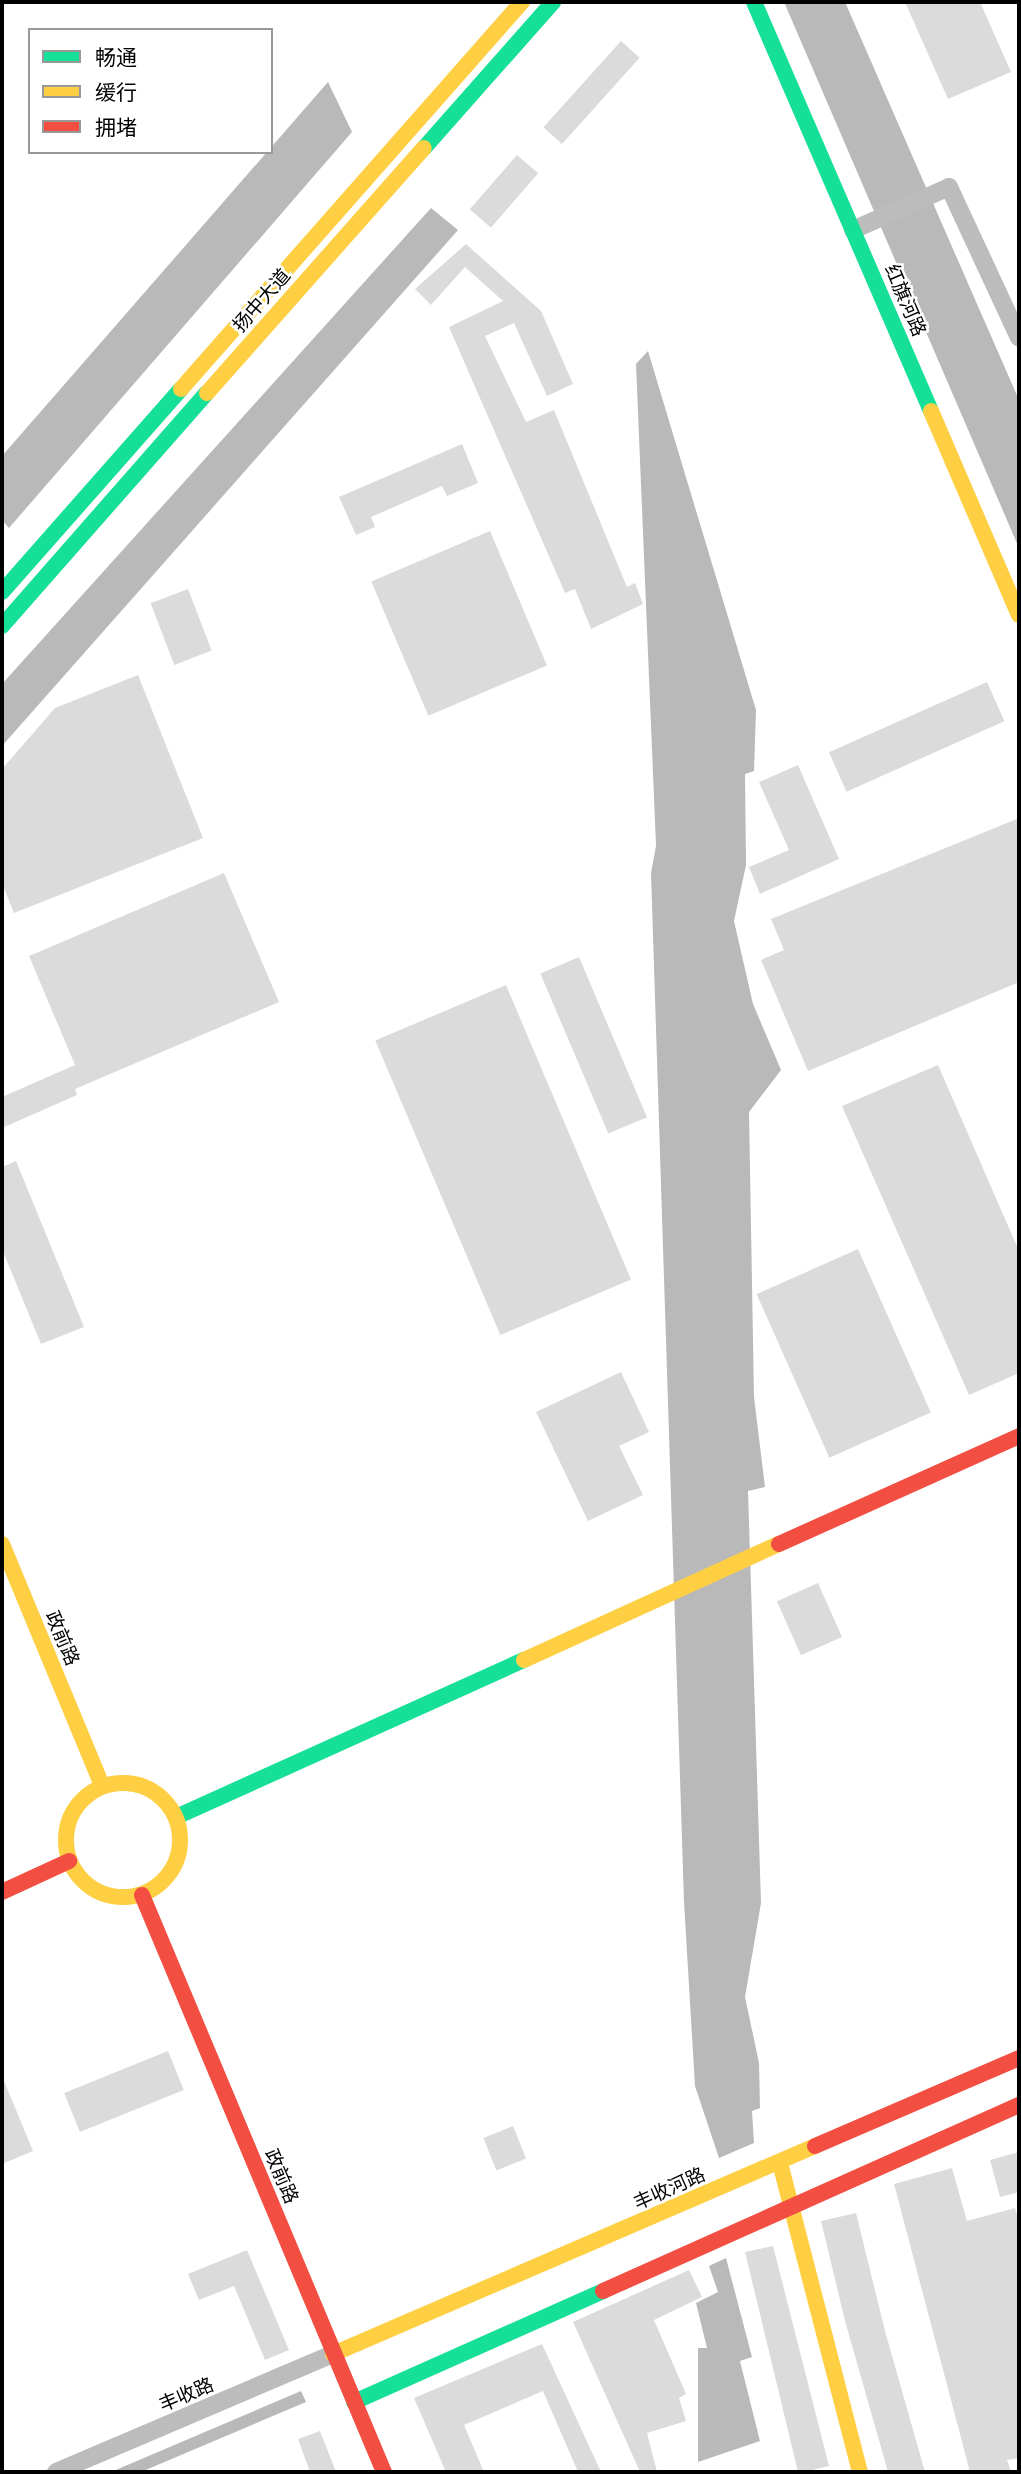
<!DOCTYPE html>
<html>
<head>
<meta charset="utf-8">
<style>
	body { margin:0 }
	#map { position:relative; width:1021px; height:2474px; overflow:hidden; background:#fff; font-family:"Titillium Web","Noto Sans SC",sans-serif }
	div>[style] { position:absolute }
	.water>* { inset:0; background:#b9b9b9 }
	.building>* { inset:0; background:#dbdbdb; transform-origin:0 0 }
	.street>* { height:18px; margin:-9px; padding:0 9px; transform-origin:9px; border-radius:9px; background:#bcbcbc }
	.fast>* { height:16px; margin:-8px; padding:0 8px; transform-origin:8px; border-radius:8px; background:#16e098 }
	.slow>* { height:16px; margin:-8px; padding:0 8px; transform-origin:8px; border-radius:8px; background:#ffcf43 }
	.slow>.ring { margin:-8px; padding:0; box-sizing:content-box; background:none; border:16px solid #ffcf43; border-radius:50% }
	.jam>* { height:16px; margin:-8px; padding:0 8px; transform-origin:8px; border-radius:8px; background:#f24e42 }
	span { translate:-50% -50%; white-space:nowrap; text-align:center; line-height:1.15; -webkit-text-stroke:5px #fff; paint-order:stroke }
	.street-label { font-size:19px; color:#000 }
	.frame { position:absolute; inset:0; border:4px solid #000; pointer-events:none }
	.legend { position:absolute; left:28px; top:28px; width:245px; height:126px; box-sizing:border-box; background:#fff; border:2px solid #999; margin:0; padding:9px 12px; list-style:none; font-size:21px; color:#000 }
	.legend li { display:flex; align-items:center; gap:14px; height:35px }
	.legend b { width:35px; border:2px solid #999 }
</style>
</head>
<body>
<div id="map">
	<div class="water">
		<i style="clip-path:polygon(784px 2px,845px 2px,1019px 400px,1019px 548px)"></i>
		<i style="clip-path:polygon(328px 82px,352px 132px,9px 528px,2px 520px,2px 456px)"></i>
		<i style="clip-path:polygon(431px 208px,458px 230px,2px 746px,2px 684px)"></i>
		<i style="clip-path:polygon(648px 351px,756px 710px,754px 771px,745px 774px,746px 865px,734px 921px,753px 1004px,781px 1070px,749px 1112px,754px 1397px,765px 1487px,748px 1491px,761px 1903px,745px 1997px,759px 2063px,760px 2108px,752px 2111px,754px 2143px,719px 2158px,695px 2086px,684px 1902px,651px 873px,656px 846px,636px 364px)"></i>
		<i style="clip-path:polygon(726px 2258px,752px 2357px,740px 2361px,760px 2441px,698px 2462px,698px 2348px,707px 2348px,696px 2303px,718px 2292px,709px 2266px)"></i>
		<i style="clip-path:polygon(301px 2391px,306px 2402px,141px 2472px,111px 2472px)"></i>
	</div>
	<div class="building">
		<i style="clip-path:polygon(905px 2px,980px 2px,1011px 72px,948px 99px)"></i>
		<i style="left:621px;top:41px;width:25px;height:116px;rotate:42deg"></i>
		<i style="left:517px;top:155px;width:28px;height:72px;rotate:41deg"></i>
		<i style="clip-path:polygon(466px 244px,541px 311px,573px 384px,547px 396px,514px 323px,485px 336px,526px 422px,554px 410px,627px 587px,635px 583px,643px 604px,591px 629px,575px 589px,565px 593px,449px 327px,503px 301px,465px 267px,431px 305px,415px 289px)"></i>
		<i style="clip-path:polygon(462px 444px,478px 483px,447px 496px,442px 486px,371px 517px,375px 527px,356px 535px,339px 497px)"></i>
		<i style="left:490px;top:531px;width:146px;height:129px;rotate:67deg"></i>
		<i style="left:188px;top:589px;width:66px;height:40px;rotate:69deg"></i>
		<i style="clip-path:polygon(138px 675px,203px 838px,14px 913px,2px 883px,2px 769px,55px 708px)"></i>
		<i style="left:987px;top:682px;width:43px;height:173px;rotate:66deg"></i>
		<i style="clip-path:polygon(798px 765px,839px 859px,760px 894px,749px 867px,789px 850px,759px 782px)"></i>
		<i style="clip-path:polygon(1019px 818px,1019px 982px,808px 1071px,761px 960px,784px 950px,771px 919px)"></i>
		<i style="clip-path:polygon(224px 873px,279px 1002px,75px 1089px,77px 1095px,2px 1128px,2px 1097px,75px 1065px,29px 956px)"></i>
		<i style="left:579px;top:957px;width:174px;height:42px;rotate:67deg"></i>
		<i style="left:506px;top:985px;width:320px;height:142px;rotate:67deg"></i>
		<i style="clip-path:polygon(938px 1065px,1019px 1251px,1019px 1373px,969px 1395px,842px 1106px)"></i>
		<i style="clip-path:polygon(16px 1161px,84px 1327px,41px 1344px,2px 1249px,2px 1167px)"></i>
		<i style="left:858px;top:1249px;width:179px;height:111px;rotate:66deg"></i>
		<i style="clip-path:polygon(621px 1372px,649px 1432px,619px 1446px,643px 1495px,588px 1521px,536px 1412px)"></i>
		<i style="left:818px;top:1583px;width:59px;height:45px;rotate:66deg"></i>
		<i style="left:168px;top:2051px;width:42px;height:112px;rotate:68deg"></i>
		<i style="clip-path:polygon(2px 2076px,33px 2151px,2px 2164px)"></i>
		<i style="left:513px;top:2126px;width:35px;height:32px;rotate:68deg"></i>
		<i style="clip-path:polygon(1019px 2152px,1019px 2192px,1000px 2197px,990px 2160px)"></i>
		<i style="clip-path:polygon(952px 2168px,967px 2221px,1015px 2208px,1019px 2222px,1019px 2458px,1007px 2460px,1011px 2472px,970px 2472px,894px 2184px)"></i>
		<i style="clip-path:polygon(856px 2213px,885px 2331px,925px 2472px,888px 2472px,845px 2321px,821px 2221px)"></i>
		<i style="clip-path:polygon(773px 2246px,829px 2466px,804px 2472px,798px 2472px,745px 2252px)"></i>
		<i style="clip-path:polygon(247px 2250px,289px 2350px,265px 2360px,234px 2286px,199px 2300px,188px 2274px)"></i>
		<i style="clip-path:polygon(689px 2270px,702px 2297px,654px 2320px,686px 2394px,679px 2398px,686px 2421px,647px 2433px,657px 2472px,640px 2472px,573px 2322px)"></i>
		<i style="clip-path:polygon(542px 2344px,601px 2472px,578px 2472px,543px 2391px,464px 2425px,484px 2472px,446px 2472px,414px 2398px)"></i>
		<i style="clip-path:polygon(320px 2431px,336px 2472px,310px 2472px,298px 2439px)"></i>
	</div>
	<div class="street">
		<i style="left:853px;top:230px;width:105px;rotate:-24.1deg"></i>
		<i style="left:949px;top:187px;width:166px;rotate:65.1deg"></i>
		<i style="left:56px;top:2472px;width:301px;rotate:-23.1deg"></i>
	</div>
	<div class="fast">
		<i style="left:754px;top:2px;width:446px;rotate:66.6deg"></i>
		<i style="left:424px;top:148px;width:195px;rotate:-48.5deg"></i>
		<i style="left:2px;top:592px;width:271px;rotate:-48.6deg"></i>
		<i style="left:2px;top:626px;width:310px;rotate:-48.7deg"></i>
		<i style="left:176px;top:1817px;width:382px;rotate:-24.3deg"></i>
		<i style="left:354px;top:2402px;width:273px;rotate:-24deg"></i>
	</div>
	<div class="slow">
		<i style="left:181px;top:389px;width:516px;rotate:-48.62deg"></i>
		<i style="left:207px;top:393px;width:327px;rotate:-48.5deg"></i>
		<i style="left:931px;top:411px;width:222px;rotate:66.7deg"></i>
		<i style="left:2px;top:1544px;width:262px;rotate:67.5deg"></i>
		<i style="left:524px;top:1660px;width:280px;rotate:-24.5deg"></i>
		<i class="ring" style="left:66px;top:1783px;width:98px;height:98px"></i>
		<i style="left:780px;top:2163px;width:319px;rotate:75.5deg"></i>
		<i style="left:333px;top:2354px;width:525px;rotate:-23.34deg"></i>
	</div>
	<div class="jam">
		<i style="left:779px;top:1544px;width:263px;rotate:-24.2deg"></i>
		<i style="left:2px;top:1892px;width:74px;rotate:-24.8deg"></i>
		<i style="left:142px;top:1895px;width:626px;rotate:67.25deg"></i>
		<i style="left:815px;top:2146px;width:222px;rotate:-23.3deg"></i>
		<i style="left:603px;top:2291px;width:456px;rotate:-24.1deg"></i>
	</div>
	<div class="street-label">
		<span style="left:261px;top:300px;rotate:-49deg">扬中大道</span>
		<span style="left:906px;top:300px;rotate:67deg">红旗河路</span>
		<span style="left:63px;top:1638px;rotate:67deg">政前路</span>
		<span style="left:282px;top:2176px;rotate:67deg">政前路</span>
		<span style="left:669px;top:2188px;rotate:-24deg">丰收河路</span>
		<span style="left:186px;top:2394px;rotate:-23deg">丰收路</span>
	</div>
	<div class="frame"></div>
	<ul class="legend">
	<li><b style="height:9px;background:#16e098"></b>畅通</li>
	<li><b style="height:9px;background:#ffcf43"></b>缓行</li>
	<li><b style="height:9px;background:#f24e42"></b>拥堵</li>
	</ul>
</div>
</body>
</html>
